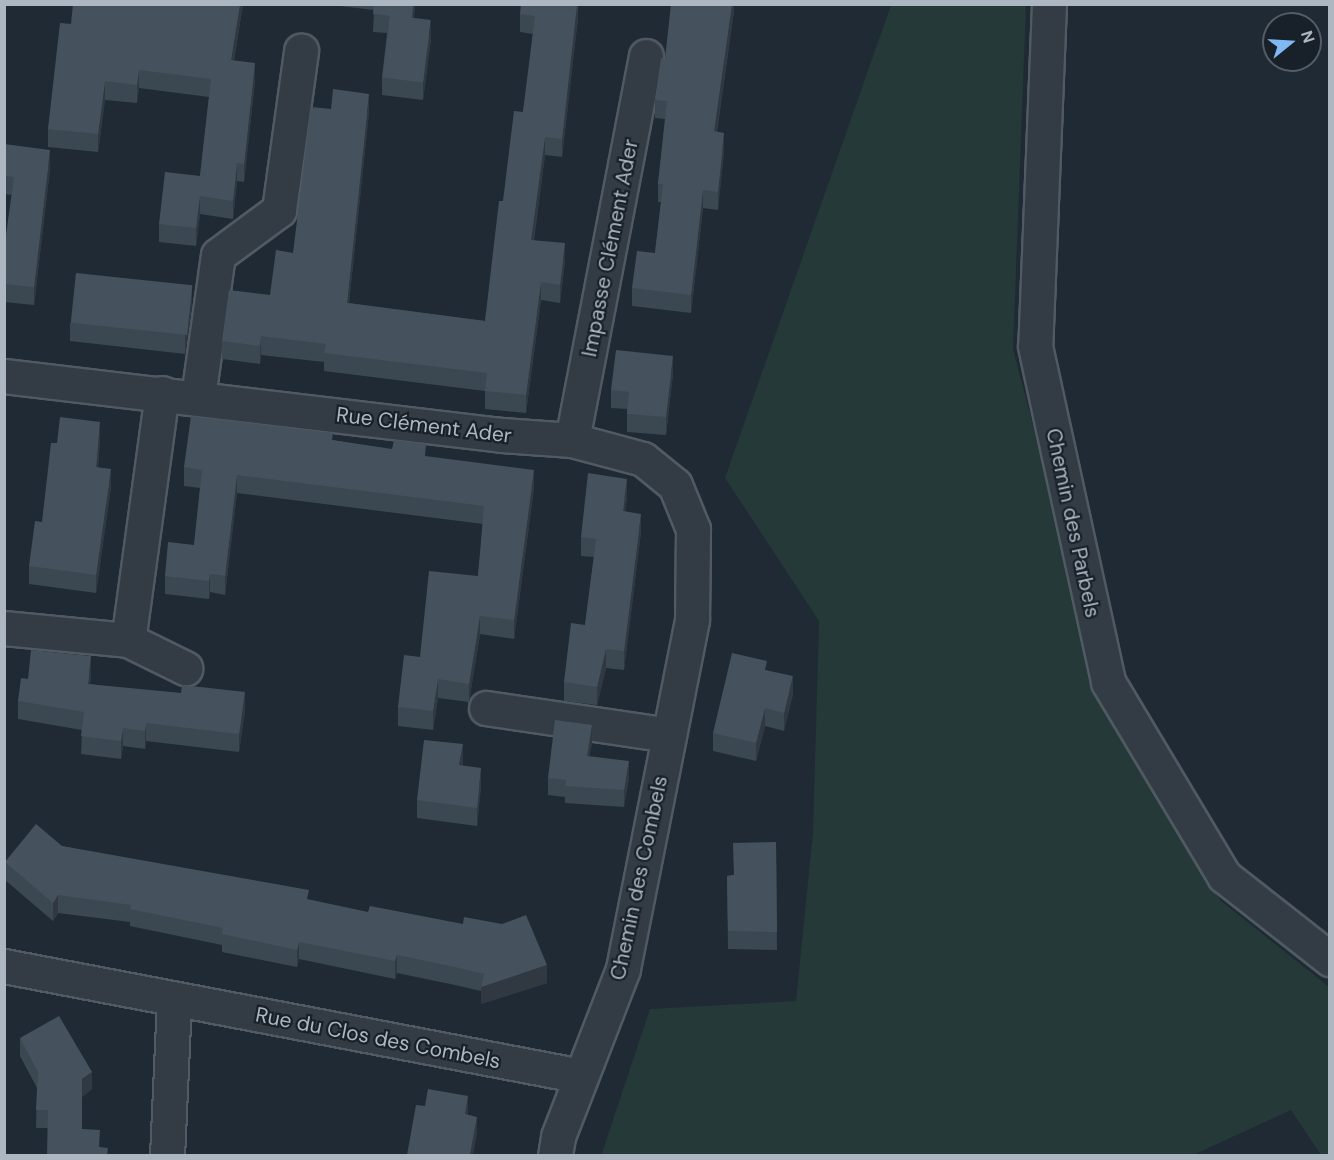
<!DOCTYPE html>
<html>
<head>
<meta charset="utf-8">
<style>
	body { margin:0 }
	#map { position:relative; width:1334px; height:1160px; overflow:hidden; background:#1f2a34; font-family:"DM Sans",sans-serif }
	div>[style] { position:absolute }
	.green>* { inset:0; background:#243938 }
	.roads { filter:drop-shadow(2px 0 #505a63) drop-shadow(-2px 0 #505a63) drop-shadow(0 2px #505a63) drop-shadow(0 -2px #505a63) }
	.minor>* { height:33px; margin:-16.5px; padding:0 16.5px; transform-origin:16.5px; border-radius:16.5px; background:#333c45 }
	.wall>* { inset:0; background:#3b4751 }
	.shaded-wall>* { inset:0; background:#303942 }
	.building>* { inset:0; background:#45525e; transform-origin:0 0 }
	span { translate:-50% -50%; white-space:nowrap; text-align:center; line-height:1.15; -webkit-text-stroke:4.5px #182129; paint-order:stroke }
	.street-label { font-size:21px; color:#acb7c2 }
	.frame { position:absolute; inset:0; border:6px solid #acb7c2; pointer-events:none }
	.north { position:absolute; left:1262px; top:12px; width:60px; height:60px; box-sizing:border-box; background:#182129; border:2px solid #535d66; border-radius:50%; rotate:72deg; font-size:16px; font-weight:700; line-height:24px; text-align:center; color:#acb7c2 }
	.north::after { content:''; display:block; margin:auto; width:21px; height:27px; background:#80b8f4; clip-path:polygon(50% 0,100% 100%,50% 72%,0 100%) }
</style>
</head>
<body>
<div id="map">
	<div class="green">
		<i style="clip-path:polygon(891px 5px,1026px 5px,1013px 349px,1109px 715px,1221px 901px,1329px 987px,1329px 1155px,1321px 1155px,1291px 1110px,1193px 1155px,601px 1156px,650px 1009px,796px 1001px,813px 832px,819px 621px,725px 478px)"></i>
	</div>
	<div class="roads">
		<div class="minor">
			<i style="left:1049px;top:4px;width:342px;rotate:92.3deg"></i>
			<i style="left:1035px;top:346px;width:344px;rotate:77.7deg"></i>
			<i style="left:1108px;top:682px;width:226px;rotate:59.1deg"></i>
			<i style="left:1224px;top:876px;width:135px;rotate:38.1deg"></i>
			<i style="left:4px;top:376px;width:501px;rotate:6.76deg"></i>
			<i style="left:502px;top:435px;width:70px;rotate:4.1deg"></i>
			<i style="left:572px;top:440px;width:73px;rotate:15deg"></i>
			<i style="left:643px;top:459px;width:41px;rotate:39.1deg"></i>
			<i style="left:675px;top:485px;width:48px;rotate:67.8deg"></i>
			<i style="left:693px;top:529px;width:91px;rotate:90.6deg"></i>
			<i style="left:692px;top:620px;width:356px;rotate:101.2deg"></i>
			<i style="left:623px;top:969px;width:180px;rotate:111.2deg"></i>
			<i style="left:558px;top:1137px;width:19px;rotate:99deg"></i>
			<i style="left:162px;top:393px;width:249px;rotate:97.8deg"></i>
			<i style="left:128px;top:640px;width:64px;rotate:26.2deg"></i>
			<i style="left:198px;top:397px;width:143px;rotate:-82deg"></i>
			<i style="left:218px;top:255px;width:76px;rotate:-36.4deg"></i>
			<i style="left:279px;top:210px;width:161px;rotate:-82.1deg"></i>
			<i style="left:572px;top:440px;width:391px;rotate:-79.1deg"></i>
			<i style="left:4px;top:628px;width:125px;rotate:5.5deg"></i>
			<i style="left:486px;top:708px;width:185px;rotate:8.4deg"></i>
			<i style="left:4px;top:966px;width:587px;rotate:10.79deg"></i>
			<i style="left:167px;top:1156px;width:157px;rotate:-87.4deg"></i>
		</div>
	</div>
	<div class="wall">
		<i style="clip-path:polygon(104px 4px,243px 4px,234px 61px,255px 81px,244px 182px,237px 181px,233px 219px,200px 214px,196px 246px,159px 242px,159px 224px,200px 176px,209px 97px,139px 88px,137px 103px,105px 100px,98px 152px,48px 147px,48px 129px,71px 24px,104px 6px)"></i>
		<i style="clip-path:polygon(323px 4px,415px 4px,414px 18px,431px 39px,423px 100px,382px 95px,382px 77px,387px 33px,373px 32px,374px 10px)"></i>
		<i style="clip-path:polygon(578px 4px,578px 18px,562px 157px,545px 155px,534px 240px,565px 261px,560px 303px,541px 300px,526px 413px,485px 409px,485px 391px,324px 371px,324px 362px,261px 355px,260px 364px,222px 359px,222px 341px,270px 295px,293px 253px,331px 109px,369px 112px,349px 303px,485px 321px,503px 201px,523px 112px,533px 34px,520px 32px,520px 14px)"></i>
		<i style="clip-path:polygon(734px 4px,734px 11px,717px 132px,724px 151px,718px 210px,703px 208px,691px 313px,632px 306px,632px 288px,655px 253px,661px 202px,658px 202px,658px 184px,665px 119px,655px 118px,655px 100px,665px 59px)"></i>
		<i style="clip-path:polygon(4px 144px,50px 169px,34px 305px,4px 302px,4px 250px,12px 195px,4px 194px)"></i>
		<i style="clip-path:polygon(192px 304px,185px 354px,70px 341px,70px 323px)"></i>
		<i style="clip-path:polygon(673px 374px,666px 435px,627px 432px,627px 409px,611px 408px,611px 390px)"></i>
		<i style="clip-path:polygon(100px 440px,98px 467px,111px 487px,96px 593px,29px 584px,29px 566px,42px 522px,57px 443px)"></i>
		<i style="clip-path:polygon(333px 440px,426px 457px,534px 488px,514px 639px,480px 634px,469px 702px,438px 698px,433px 730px,398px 726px,398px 707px,420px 657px,478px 576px,483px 524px,237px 493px,225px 595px,210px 592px,209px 599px,165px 594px,165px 576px,194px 545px,200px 488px,184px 486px,184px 467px)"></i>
		<i style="clip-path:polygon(627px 497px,625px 511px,641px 532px,624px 670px,606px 668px,597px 705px,564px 701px,564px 682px,585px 625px,594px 557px,581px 556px,581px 537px)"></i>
		<i style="clip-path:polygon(767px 670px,793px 694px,784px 731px,765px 726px,756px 761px,713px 751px,713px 733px)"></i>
		<i style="clip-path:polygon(91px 674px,90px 684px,245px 710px,239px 752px,146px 741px,145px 749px,123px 746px,121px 759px,81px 754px,82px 730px,18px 719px,18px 701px,28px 679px)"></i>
		<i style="clip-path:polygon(592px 743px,589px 756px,629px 778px,624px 807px,565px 803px,565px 797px,548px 795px,548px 778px)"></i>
		<i style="clip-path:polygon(463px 762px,462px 765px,481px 786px,477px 826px,417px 818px,417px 800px)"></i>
		<i style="clip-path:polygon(776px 842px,777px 950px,728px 949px,727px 876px,733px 875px)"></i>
		<i style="clip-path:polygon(62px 846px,309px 900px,547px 983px,481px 1004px,481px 991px,455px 985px,397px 973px,395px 979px,299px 959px,297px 967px,222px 952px,222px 945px,130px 926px,130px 922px,58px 913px,53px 921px,5px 880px,5px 862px)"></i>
		<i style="clip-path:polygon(20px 1038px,92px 1089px,82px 1097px,82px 1129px,108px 1155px,47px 1128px,36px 1128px,37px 1088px,20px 1056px)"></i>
	</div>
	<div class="shaded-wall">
		<i style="clip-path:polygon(240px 4px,243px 4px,231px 78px,231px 60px)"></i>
		<i style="clip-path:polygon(413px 4px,415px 4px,412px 36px,412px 18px)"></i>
		<i style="clip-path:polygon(577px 4px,578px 18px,562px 157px,562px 139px)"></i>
		<i style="clip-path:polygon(732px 4px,734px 4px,734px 11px,714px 150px,714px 131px)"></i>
		<i style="clip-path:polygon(431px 20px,431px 39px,423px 100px,423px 82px)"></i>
		<i style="clip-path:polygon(255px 63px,255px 81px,244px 182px,244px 164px)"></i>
		<i style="clip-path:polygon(139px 70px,139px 88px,137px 103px,137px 85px)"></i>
		<i style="clip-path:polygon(105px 81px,105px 100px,98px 152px,98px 134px)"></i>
		<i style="clip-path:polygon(369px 94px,369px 112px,347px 321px,347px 303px)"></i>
		<i style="clip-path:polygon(724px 133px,724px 151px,718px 210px,718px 192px)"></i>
		<i style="clip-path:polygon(545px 137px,545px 155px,531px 258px,531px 240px)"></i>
		<i style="clip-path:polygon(50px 150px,50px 169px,34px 305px,34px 287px)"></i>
		<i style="clip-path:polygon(237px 163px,237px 181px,233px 219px,233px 201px)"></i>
		<i style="clip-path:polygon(703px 190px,703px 208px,691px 313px,691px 295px)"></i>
		<i style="clip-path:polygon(200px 196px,200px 214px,196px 246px,196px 228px)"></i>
		<i style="clip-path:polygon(565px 243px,565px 261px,560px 303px,560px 285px)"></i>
		<i style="clip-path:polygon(541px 282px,541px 300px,526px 413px,526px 395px)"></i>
		<i style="clip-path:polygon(192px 286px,192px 304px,185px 354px,185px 336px)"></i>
		<i style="clip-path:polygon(261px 336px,261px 355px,260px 364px,260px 346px)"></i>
		<i style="clip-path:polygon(673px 356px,673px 374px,666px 435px,666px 417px)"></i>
		<i style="clip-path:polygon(100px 422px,100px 440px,96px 485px,96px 467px)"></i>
		<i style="clip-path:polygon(111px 469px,111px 487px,96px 593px,96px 575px)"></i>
		<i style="clip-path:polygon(534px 470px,534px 488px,514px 639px,514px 620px)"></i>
		<i style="clip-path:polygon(237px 475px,237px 493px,225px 595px,225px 576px)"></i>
		<i style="clip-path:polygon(627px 479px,627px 497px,623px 530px,623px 511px)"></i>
		<i style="clip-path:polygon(641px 514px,641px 532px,624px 670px,624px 651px)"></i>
		<i style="clip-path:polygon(210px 574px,210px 592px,209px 599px,209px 581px)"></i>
		<i style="clip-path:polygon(480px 616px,480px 634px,469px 702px,469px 684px)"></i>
		<i style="clip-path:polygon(606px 649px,606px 668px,597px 705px,597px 687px)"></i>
		<i style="clip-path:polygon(91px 656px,91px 674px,88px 702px,88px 684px)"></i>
		<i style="clip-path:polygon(793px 676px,793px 694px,784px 731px,784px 713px)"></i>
		<i style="clip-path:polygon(438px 679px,438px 698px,433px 730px,433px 711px)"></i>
		<i style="clip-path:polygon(245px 692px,245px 710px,239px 752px,239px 734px)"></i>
		<i style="clip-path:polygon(765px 708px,765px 726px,756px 761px,756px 743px)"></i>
		<i style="clip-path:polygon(146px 723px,146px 741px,145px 749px,145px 731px)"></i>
		<i style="clip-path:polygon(592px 725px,592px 743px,587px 773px,587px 756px)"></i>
		<i style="clip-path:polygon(123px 728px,123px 746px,121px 759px,121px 741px)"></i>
		<i style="clip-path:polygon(463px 744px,463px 762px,459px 783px,459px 765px)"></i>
		<i style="clip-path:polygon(629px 761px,629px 778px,624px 807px,624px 790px)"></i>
		<i style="clip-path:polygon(481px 768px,481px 786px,477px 826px,477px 808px)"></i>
		<i style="clip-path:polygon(58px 895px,58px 913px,53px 921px,53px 903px)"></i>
		<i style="clip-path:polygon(299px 942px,299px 959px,297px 967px,297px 950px)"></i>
		<i style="clip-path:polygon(397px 955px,397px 973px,395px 979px,395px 961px)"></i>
		<i style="clip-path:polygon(547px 965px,547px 983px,481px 1004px,481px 987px)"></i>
		<i style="clip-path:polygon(92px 1072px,92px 1089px,82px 1097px,82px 1079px)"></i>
		<i style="clip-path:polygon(468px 1096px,468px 1113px,465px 1132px,465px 1114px)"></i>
		<i style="clip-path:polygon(477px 1117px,477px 1135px,473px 1155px,470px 1155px)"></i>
	</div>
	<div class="building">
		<i style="clip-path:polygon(73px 4px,89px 4px,104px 6px,104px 4px,240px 4px,231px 60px,255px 63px,244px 164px,237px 163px,233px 201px,200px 196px,196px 228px,159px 224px,165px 172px,200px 176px,211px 79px,139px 70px,137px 85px,105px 81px,98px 134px,48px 129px,60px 23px,71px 24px)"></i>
		<i style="clip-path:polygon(374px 4px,413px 4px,412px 18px,373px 14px)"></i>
		<i style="clip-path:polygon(521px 4px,577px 4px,562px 139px,545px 137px,531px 240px,565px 243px,560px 285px,541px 282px,526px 395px,485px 391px,487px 373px,324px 353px,326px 344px,261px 336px,260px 346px,222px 341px,229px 290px,270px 295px,276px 250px,293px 253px,311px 107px,331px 109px,333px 89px,369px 94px,347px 303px,485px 321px,499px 201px,503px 201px,514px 111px,523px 112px,535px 16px,520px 14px)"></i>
		<i style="clip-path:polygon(671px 4px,732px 4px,714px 131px,724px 133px,718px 192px,703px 190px,691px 295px,632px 288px,637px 251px,655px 253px,663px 184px,658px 184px,667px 101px,655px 100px,661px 58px,665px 59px)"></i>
		<i style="left:390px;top:15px;width:41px;height:63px;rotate:7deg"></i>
		<i style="clip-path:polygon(4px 144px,50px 150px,34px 287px,4px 284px,4px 250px,14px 177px,4px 176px)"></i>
		<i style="left:76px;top:273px;width:117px;height:50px;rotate:6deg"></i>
		<i style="clip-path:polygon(616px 350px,673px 356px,666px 417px,627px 414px,629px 392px,611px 390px)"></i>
		<i style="clip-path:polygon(191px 416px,333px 433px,332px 440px,392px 449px,394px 440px,426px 444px,425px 456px,534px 470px,514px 620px,480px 616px,469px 684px,438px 679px,433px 711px,398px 707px,404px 655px,420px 657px,429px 571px,478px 576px,484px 506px,237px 475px,225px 576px,210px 574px,209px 581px,165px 576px,168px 542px,194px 545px,202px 470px,184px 467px)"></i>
		<i style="clip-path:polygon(60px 417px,100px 422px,96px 467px,111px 469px,96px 575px,29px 566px,35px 521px,42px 522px,51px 443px,57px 443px)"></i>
		<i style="clip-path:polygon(588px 473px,627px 479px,623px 511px,641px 514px,624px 651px,606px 649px,597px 687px,564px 682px,571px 623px,585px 625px,596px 539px,581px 537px)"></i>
		<i style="clip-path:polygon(31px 650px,91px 656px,88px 684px,181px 693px,182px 685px,245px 692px,239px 734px,146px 723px,145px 731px,123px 728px,121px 741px,81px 736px,84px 712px,18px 701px,21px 678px,28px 679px)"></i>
		<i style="clip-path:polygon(732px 653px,767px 661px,765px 670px,793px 676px,784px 713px,765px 708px,756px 743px,713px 733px)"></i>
		<i style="clip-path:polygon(555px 720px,592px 725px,587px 756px,629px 761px,624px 790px,565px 786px,566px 780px,548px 778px)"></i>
		<i style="clip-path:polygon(424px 740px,463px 744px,459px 765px,481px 768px,477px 808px,417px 800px)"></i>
		<i style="clip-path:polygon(36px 824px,62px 846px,309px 890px,307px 899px,368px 912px,370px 906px,463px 924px,464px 917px,502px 924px,526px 915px,547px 965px,481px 987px,484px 974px,455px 967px,397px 955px,395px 961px,299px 942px,297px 950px,222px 934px,223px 928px,130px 909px,131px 905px,58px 895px,53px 903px,5px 862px)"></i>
		<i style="clip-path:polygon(776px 842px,777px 932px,728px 931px,727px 876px,734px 875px,733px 843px)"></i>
		<i style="clip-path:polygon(59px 1016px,92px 1072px,82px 1079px,82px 1129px,100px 1130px,99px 1147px,108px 1148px,107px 1155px,47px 1155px,48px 1110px,36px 1110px,38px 1072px,20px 1038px)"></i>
		<i style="clip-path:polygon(428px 1089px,468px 1096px,465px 1114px,477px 1117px,470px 1155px,407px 1155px,416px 1105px,425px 1106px)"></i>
	</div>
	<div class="street-label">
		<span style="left:610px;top:248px;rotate:-79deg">Impasse Clément Ader</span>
		<span style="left:424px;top:425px;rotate:7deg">Rue Clément Ader</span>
		<span style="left:1073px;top:523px;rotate:78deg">Chemin des Parbels</span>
		<span style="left:639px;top:878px;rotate:-78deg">Chemin des Combels</span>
		<span style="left:378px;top:1038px;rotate:11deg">Rue du Clos des Combels</span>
	</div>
	<div class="frame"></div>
	<div class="north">N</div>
</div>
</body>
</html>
